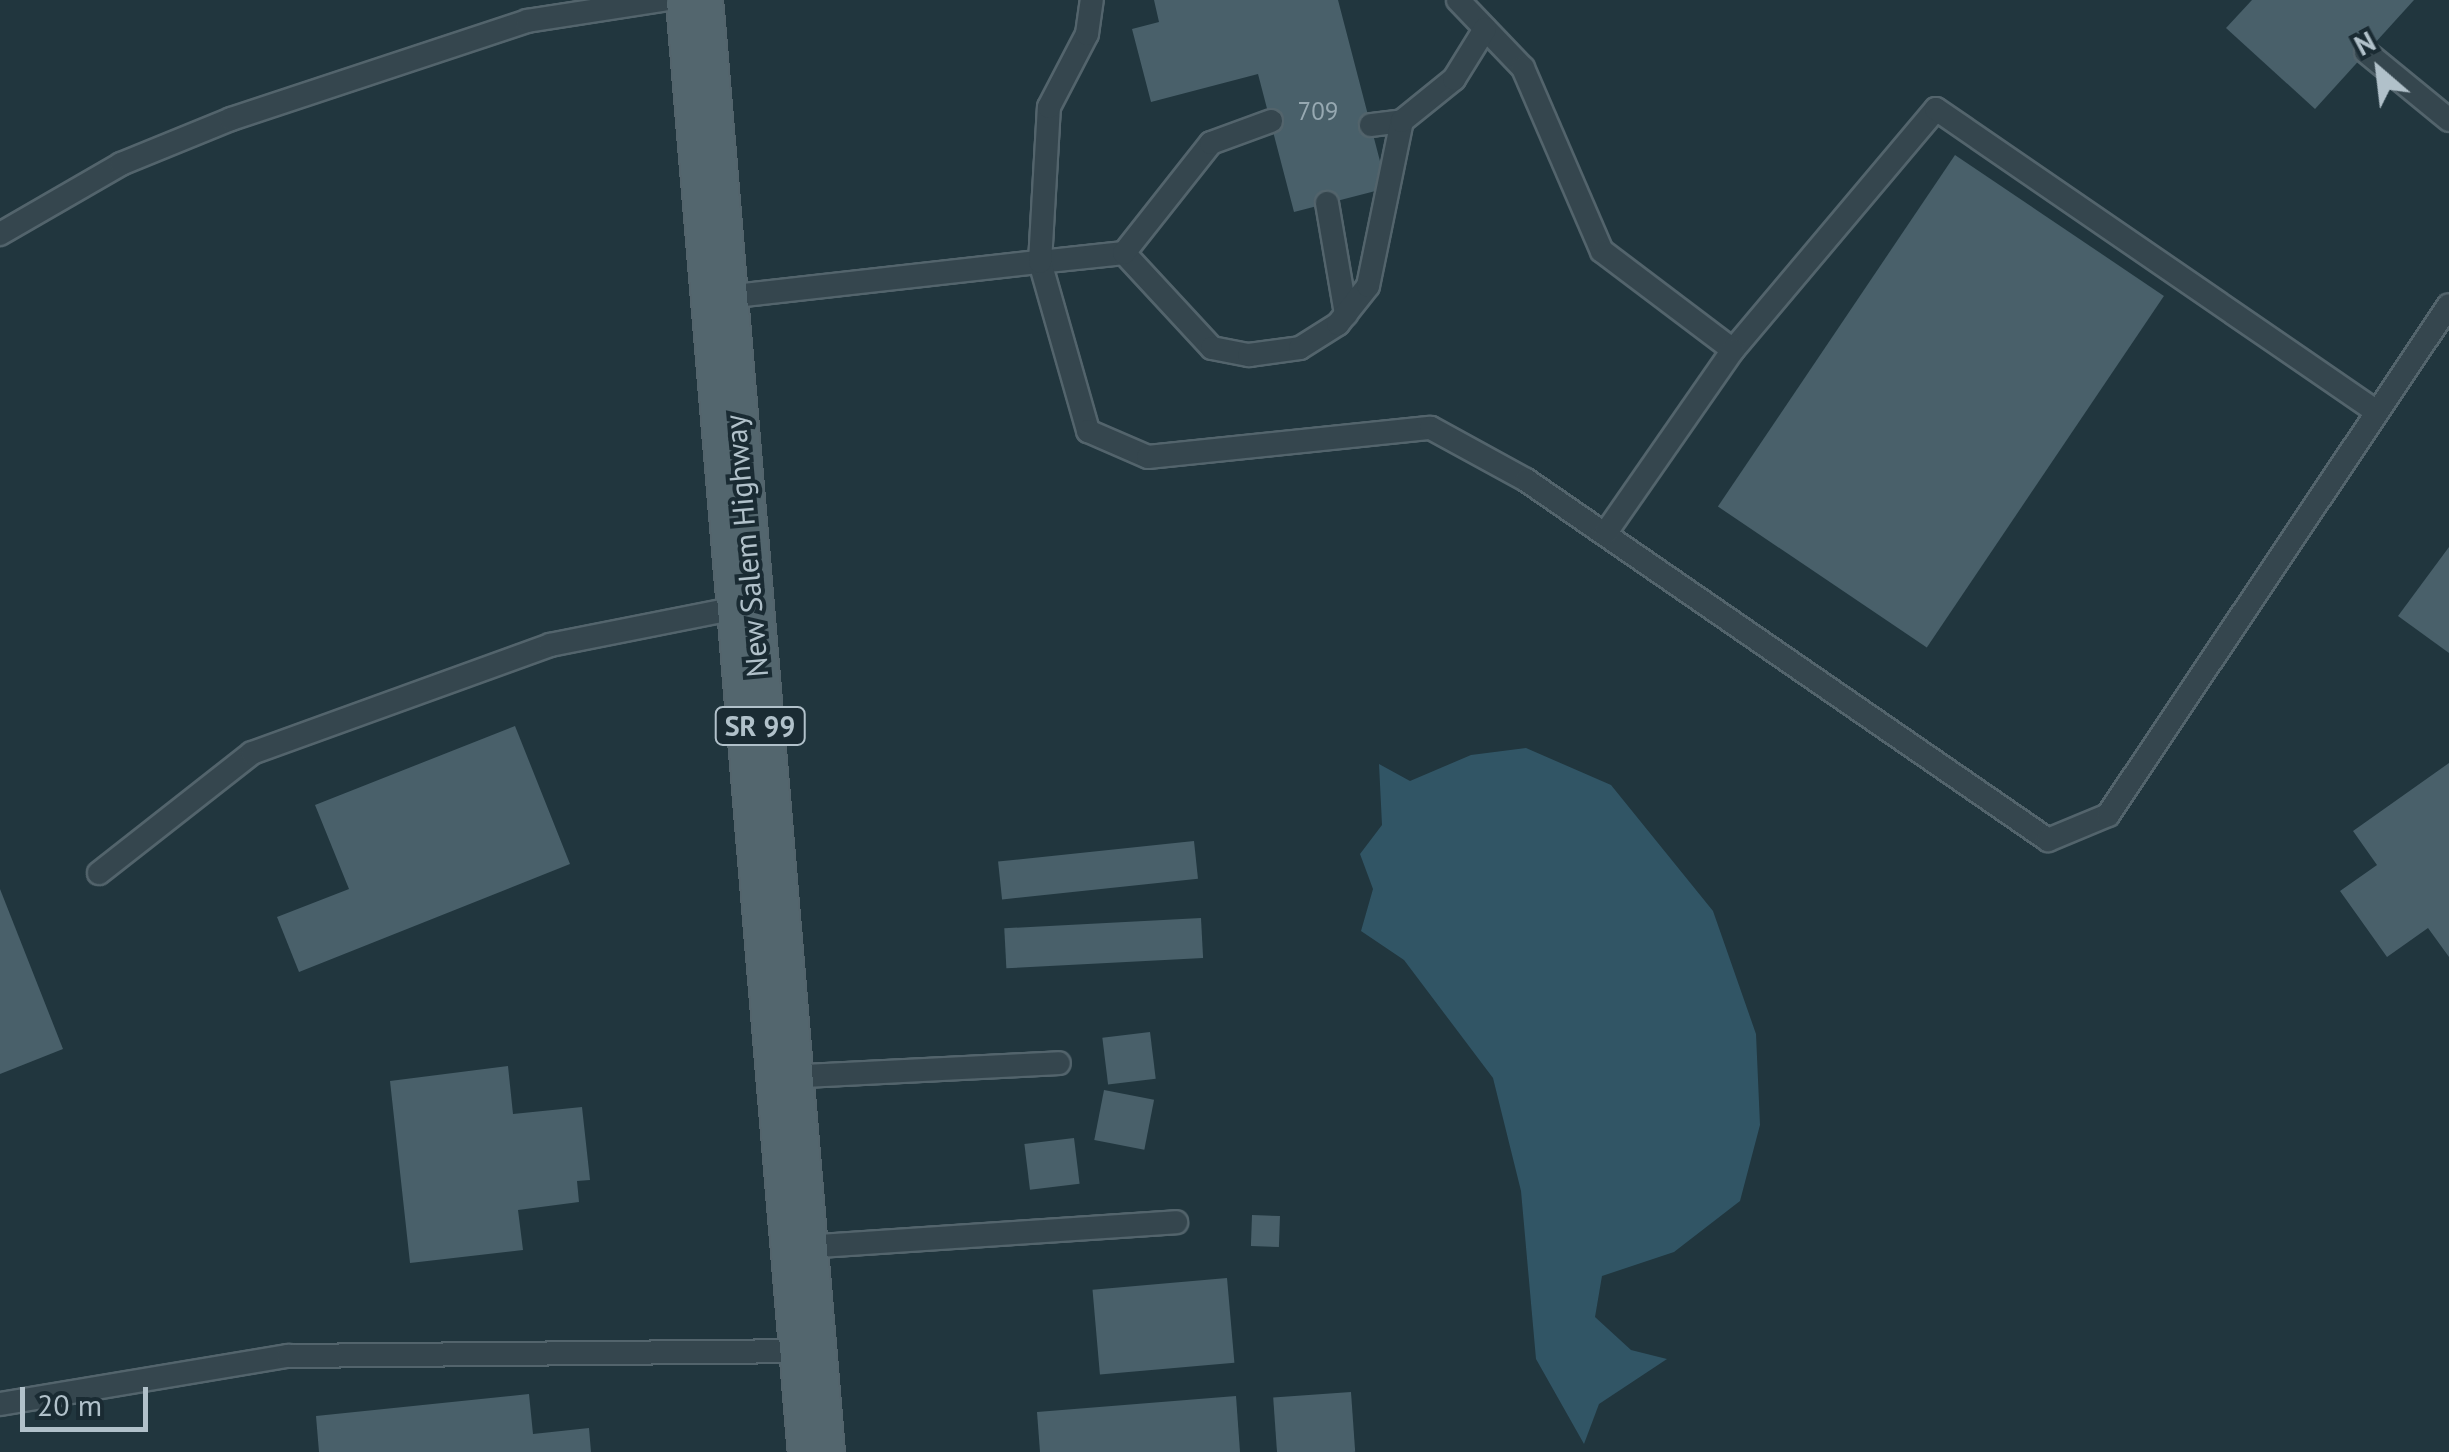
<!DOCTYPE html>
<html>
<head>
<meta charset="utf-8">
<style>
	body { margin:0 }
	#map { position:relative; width:2449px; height:1452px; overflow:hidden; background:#21363e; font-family:"PT Sans",sans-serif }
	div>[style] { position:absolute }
	.water>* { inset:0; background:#315565 }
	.building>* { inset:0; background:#49606a; transform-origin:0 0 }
	.roads { filter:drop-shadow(2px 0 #53646c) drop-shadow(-2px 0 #53646c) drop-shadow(0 2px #53646c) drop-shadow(0 -2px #53646c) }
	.service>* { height:22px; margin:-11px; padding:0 11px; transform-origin:11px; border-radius:11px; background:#35464e }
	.primary>* { height:55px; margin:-27.5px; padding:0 27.5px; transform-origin:27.5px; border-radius:27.5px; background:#53666e }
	span { translate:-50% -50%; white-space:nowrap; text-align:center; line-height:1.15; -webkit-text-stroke:8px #1a2b33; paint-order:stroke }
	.number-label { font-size:25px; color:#97a9b2 }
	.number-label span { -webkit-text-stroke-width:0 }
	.shield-label span { padding:2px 8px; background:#1a2b33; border:2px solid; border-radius:8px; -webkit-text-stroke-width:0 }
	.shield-label { font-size:28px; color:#b1c1ca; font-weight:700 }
	.street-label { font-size:30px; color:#b1c1ca }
	.north { position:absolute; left:2329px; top:20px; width:100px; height:100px; -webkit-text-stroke:8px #1a2b33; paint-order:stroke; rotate:332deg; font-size:28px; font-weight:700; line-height:40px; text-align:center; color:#b1c1ca }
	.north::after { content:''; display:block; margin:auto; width:35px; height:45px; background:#b1c1ca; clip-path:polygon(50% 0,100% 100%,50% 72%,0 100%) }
	.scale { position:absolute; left:20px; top:1387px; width:128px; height:45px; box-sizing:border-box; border:5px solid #b1c1ca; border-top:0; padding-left:12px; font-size:30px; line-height:35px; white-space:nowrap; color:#b1c1ca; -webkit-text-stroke:8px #1a2b33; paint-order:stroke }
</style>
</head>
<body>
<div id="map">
	<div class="water">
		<i style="clip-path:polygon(1526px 748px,1611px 785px,1713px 911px,1756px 1034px,1760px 1125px,1740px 1201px,1674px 1252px,1602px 1276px,1595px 1317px,1631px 1350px,1667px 1359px,1599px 1404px,1584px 1444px,1536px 1359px,1521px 1191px,1493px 1078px,1404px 960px,1361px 931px,1373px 889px,1360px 854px,1382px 825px,1379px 764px,1410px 781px,1471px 755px)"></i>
	</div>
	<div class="building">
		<i style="clip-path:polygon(1154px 0,1338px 0,1387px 188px,1294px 212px,1258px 74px,1151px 102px,1132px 29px,1159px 22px)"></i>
		<i style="clip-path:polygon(2252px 0,2414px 0,2315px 109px,2226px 28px)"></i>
		<i style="left:1955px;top:155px;width:252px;height:424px;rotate:34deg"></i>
		<i style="clip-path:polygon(2449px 547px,2449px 653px,2398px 616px)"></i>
		<i style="clip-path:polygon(515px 726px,570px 864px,299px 972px,277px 917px,349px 889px,315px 805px)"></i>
		<i style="clip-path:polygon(2449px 763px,2449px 957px,2428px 928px,2387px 957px,2340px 891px,2377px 865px,2353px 831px)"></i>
		<i style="left:1194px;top:841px;width:38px;height:197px;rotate:84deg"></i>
		<i style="clip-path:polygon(0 889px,63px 1049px,0 1074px)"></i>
		<i style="left:1201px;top:918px;width:40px;height:197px;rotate:87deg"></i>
		<i style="left:1150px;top:1032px;width:47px;height:48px;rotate:83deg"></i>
		<i style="clip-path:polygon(508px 1066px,513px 1114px,582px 1107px,590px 1180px,577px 1181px,579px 1202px,518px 1210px,523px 1250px,410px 1263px,390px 1081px)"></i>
		<i style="left:1104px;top:1090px;width:51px;height:51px;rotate:11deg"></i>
		<i style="left:1074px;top:1138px;width:46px;height:50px;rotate:83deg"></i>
		<i style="left:1252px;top:1215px;width:28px;height:31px;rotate:2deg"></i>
		<i style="left:1227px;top:1278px;width:85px;height:135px;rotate:85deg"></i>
		<i style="left:1351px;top:1392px;width:60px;height:78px;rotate:86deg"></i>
		<i style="clip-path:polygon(529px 1394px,533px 1434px,589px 1428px,591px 1452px,319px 1452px,316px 1416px)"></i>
		<i style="clip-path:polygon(1236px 1396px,1240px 1452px,1040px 1452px,1037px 1412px)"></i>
	</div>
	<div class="roads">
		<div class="service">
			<i style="left:1458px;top:0;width:94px;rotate:46.3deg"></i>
			<i style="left:1523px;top:68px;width:199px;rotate:66.7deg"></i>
			<i style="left:1602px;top:251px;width:164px;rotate:37.1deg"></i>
			<i style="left:1733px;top:350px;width:315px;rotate:-49.9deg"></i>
			<i style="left:1936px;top:109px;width:535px;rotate:34.49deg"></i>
			<i style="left:2366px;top:52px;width:107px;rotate:39.3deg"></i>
			<i style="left:1371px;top:125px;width:31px;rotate:-7deg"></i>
			<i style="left:1327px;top:203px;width:113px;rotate:80.3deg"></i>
			<i style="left:0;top:234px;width:140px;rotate:-30deg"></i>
			<i style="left:121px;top:164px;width:119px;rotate:-22.2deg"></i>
			<i style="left:231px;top:119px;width:312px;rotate:-18.3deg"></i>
			<i style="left:527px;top:21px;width:138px;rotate:-8.8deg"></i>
			<i style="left:1124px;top:253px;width:84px;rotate:173.9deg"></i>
			<i style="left:1040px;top:262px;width:176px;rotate:74.1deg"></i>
			<i style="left:1088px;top:431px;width:65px;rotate:23.4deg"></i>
			<i style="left:1148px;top:457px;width:284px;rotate:-5.9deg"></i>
			<i style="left:1431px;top:428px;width:108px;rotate:28.7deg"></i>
			<i style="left:1526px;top:480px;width:634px;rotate:34.59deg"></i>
			<i style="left:2048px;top:840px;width:65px;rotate:-22.6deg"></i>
			<i style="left:2108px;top:815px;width:613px;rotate:-56.23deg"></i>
			<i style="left:1124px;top:253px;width:129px;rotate:47.2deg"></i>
			<i style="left:1212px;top:348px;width:38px;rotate:11deg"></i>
			<i style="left:1249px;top:355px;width:51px;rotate:-7.8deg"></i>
			<i style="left:1300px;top:348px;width:45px;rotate:-32.3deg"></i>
			<i style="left:1338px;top:324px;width:48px;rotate:-51.7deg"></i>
			<i style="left:1368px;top:286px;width:168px;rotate:-78.4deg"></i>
			<i style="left:1402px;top:121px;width:67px;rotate:-38.9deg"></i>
			<i style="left:1454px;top:79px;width:59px;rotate:-58.2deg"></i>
			<i style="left:1124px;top:253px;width:140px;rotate:-51.7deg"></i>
			<i style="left:1211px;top:143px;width:64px;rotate:-20.1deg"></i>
			<i style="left:726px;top:297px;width:316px;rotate:-6.4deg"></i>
			<i style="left:1040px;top:262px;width:155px;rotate:-86.7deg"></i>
			<i style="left:1049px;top:107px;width:82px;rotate:-62.5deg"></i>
			<i style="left:1087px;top:34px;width:34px;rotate:-82deg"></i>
			<i style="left:1605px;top:534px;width:224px;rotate:-55.2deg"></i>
			<i style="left:99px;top:873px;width:194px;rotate:-38.1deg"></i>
			<i style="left:252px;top:753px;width:317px;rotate:-19.9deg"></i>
			<i style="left:550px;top:645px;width:201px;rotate:-11.2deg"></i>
			<i style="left:786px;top:1077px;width:273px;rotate:-2.9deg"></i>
			<i style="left:804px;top:1247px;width:373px;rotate:-3.8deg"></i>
			<i style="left:0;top:1404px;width:292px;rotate:-9.5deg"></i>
			<i style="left:288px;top:1356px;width:518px;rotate:-0.55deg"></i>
		</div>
		<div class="primary">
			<i style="left:694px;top:0;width:1457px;rotate:85.2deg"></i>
		</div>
	</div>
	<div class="number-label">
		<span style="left:1318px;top:111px">709</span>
	</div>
	<div class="shield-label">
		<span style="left:760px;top:726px">SR 99</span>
	</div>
	<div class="street-label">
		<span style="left:746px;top:546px;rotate:-95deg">New Salem Highway</span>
	</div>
	<div class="north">N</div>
	<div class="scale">20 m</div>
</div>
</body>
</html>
